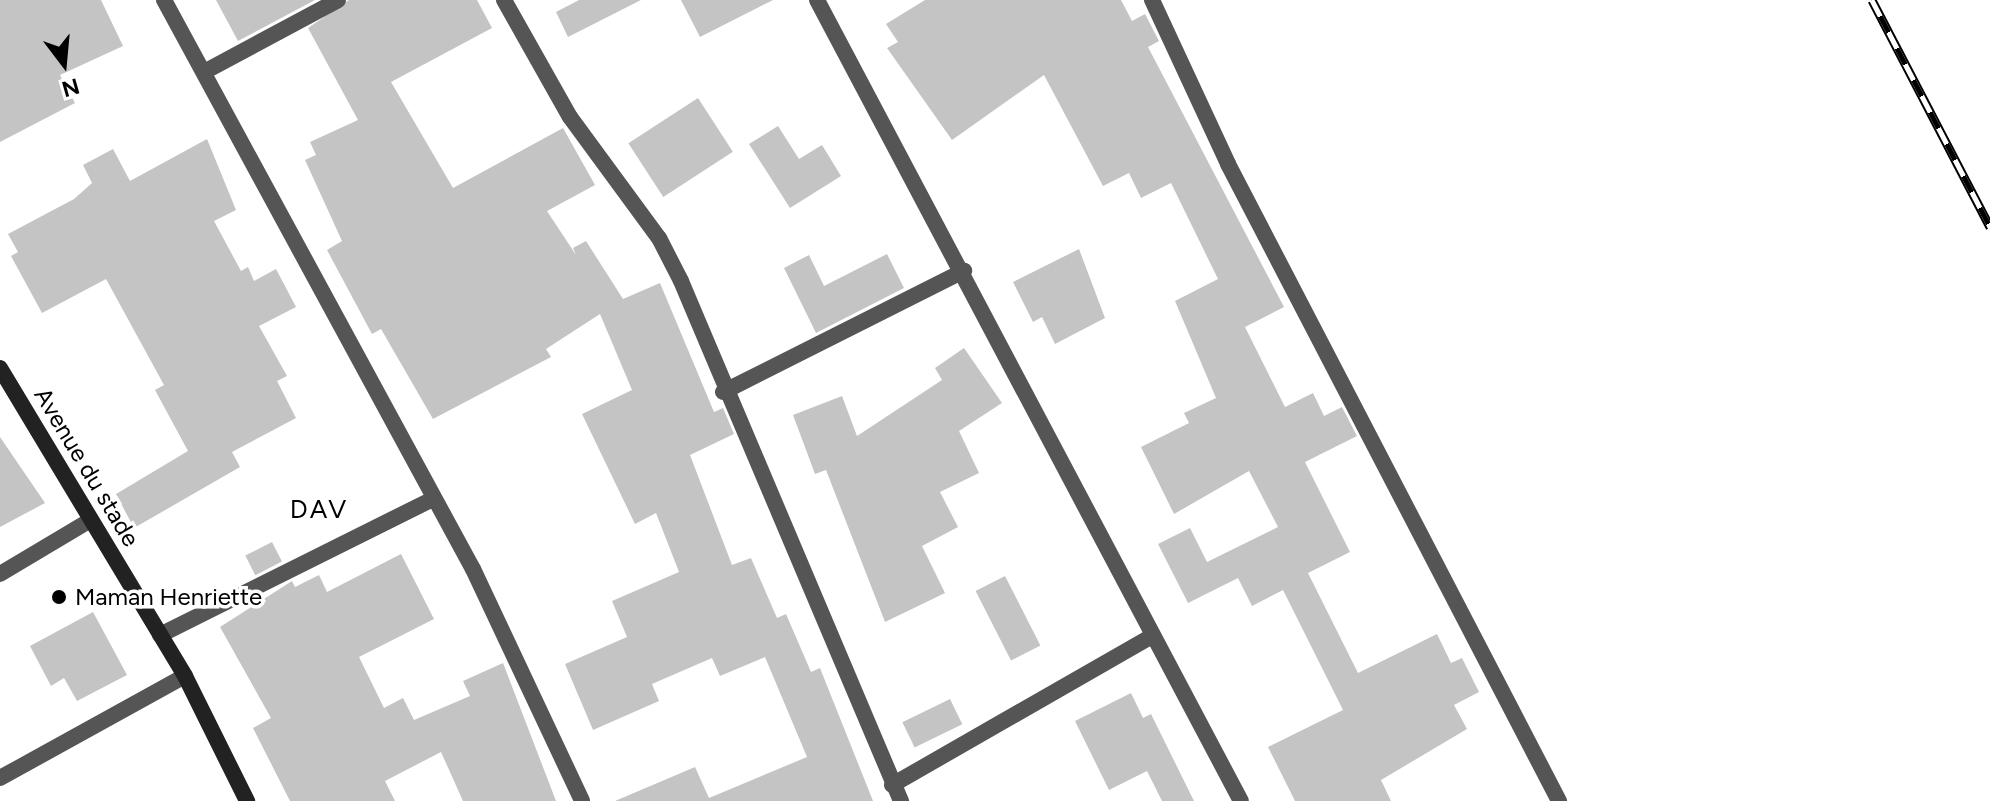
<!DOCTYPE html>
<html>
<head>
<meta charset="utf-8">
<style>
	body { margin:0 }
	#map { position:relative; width:1990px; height:801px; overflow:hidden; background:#fff; font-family:Figtree,sans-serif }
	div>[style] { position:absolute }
	.building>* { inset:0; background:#c4c4c4; transform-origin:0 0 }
	.street>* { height:16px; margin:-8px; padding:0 8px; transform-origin:8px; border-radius:8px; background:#555 }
	.secondary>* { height:16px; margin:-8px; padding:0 8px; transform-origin:8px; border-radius:8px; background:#222 }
	.rail>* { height:9px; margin-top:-4.5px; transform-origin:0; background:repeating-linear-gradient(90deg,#fff 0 18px,#000 0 36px); box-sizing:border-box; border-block:2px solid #000 }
	.dots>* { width:22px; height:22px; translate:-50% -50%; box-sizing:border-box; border:4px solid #fff; border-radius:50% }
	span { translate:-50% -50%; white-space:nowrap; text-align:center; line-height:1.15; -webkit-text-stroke:7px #fff; paint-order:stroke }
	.street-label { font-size:24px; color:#000 }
	.poi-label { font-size:24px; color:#000 }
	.left { translate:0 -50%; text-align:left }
	.neighbourhood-label { font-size:26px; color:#000; letter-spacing:2px }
	.north { position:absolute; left:24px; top:24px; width:80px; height:80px; -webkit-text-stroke:6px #fff; paint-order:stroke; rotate:164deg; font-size:22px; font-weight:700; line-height:32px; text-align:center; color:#000 }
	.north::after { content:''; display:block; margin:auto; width:28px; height:36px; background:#000; clip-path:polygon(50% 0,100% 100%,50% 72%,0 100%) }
</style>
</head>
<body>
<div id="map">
	<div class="building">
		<i style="clip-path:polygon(0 0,101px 0,123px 46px,60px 75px,75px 103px,0 142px)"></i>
		<i style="clip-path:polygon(216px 0,315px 0,238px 41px)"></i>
		<i style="clip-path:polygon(349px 0,477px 0,492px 28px,391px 82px,453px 188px,563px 128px,595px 185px,547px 211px,576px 255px,573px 248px,586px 241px,623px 299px,660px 283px,714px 412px,723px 408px,734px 434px,690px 455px,732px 565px,751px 558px,777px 618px,786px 614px,811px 672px,820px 668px,873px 801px,615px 801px,695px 767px,709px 798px,807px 757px,765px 657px,720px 676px,712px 658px,652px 684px,659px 701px,593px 730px,565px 664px,627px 637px,612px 601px,679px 572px,656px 513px,635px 524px,582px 414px,632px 390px,600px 314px,546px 349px,551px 357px,433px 419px,381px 329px,372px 334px,327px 250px,342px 241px,305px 160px,316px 155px,310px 142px,358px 120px,308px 28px)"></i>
		<i style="clip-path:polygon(579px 0,641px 0,568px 37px,556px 12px)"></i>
		<i style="clip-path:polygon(681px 0,773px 0,700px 37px)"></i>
		<i style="clip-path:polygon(925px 0,1121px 0,1132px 21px,1145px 14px,1159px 41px,1148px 47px,1284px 307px,1245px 327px,1285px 407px,1313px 393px,1324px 416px,1342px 407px,1357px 436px,1305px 462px,1350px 552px,1308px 573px,1358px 673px,1437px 634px,1451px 663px,1462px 658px,1479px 692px,1454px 705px,1467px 729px,1381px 780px,1391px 801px,1295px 801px,1268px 747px,1343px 710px,1283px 590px,1252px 606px,1238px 578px,1188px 603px,1158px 544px,1190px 528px,1207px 562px,1278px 527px,1249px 471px,1174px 514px,1141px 447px,1189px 423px,1184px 413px,1216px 398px,1175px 301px,1218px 279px,1171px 183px,1141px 198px,1129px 173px,1103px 186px,1044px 75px,952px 140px,887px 48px,898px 42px,886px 24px)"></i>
		<i style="left:698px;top:98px;width:64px;height:83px;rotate:57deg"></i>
		<i style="clip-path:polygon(778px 126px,799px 159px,822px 145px,841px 176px,790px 208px,749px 144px)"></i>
		<i style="clip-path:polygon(207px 139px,236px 210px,214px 221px,241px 271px,248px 267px,254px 281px,276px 269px,296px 307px,259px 326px,287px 376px,277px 381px,296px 418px,232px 452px,240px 467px,134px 528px,116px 494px,188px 451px,155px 390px,164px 385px,106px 279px,42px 313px,11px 256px,18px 252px,8px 234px,74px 199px,92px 183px,83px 165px,113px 149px,130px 181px)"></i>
		<i style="clip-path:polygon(1079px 249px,1105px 318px,1055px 344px,1042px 317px,1033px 322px,1013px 282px)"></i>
		<i style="clip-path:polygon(887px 254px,904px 288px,816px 333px,784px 268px,809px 255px,824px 286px)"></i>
		<i style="clip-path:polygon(964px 348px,1002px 403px,959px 431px,979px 473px,940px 492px,958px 527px,922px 546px,945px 593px,885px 622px,826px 470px,815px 474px,793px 415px,842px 396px,857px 436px,942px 380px,935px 368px)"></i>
		<i style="clip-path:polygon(0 437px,45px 503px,0 527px)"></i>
		<i style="left:272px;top:542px;width:22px;height:30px;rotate:63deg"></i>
		<i style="clip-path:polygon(401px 554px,434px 619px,359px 657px,384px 708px,403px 698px,414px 720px,470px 696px,463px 681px,503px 663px,556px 801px,463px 801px,441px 752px,385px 781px,395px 801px,290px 801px,253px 728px,271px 718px,220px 627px,292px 581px,295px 587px,319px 575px,327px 592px)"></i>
		<i style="left:1005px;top:576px;width:78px;height:33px;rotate:63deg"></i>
		<i style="clip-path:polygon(93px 612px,127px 675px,77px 701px,64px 678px,51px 686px,30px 646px)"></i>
		<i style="clip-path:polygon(1131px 693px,1143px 718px,1151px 714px,1194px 801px,1162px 801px,1147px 771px,1109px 790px,1075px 721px)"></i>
		<i style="left:950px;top:699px;width:28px;height:53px;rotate:64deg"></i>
	</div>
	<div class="street">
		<i style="left:164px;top:0;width:647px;rotate:61.5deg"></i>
		<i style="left:473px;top:569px;width:256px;rotate:64.8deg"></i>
		<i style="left:504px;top:0;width:134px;rotate:60.6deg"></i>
		<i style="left:570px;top:117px;width:150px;rotate:53.7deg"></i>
		<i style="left:659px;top:238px;width:48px;rotate:62.9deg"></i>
		<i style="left:681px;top:281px;width:565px;rotate:67.07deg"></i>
		<i style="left:817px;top:0;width:906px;rotate:62.11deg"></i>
		<i style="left:1152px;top:0;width:181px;rotate:65.1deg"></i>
		<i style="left:1228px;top:164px;width:718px;rotate:62.54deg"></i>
		<i style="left:204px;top:72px;width:152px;rotate:-28.2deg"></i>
		<i style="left:723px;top:392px;width:270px;rotate:-26.7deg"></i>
		<i style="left:0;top:574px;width:104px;rotate:-30.8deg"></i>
		<i style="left:160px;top:635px;width:303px;rotate:-26.5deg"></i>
		<i style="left:0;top:778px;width:211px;rotate:-28.9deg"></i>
		<i style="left:892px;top:785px;width:296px;rotate:-29.8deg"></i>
	</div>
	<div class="secondary">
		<i style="left:0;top:368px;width:359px;rotate:59deg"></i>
		<i style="left:185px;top:676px;width:140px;rotate:63.6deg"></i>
	</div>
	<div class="rail">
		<i style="left:1872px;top:0;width:256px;rotate:62.5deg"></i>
	</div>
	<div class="dots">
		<i style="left:59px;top:597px;background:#000"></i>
	</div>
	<div class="street-label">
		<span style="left:87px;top:467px;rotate:59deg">Avenue du stade</span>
	</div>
	<div class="poi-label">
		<span class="left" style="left:75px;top:597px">Maman Henriette</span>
	</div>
	<div class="neighbourhood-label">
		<span style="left:319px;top:510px">DAV</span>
	</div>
	<div class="north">N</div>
</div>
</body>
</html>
